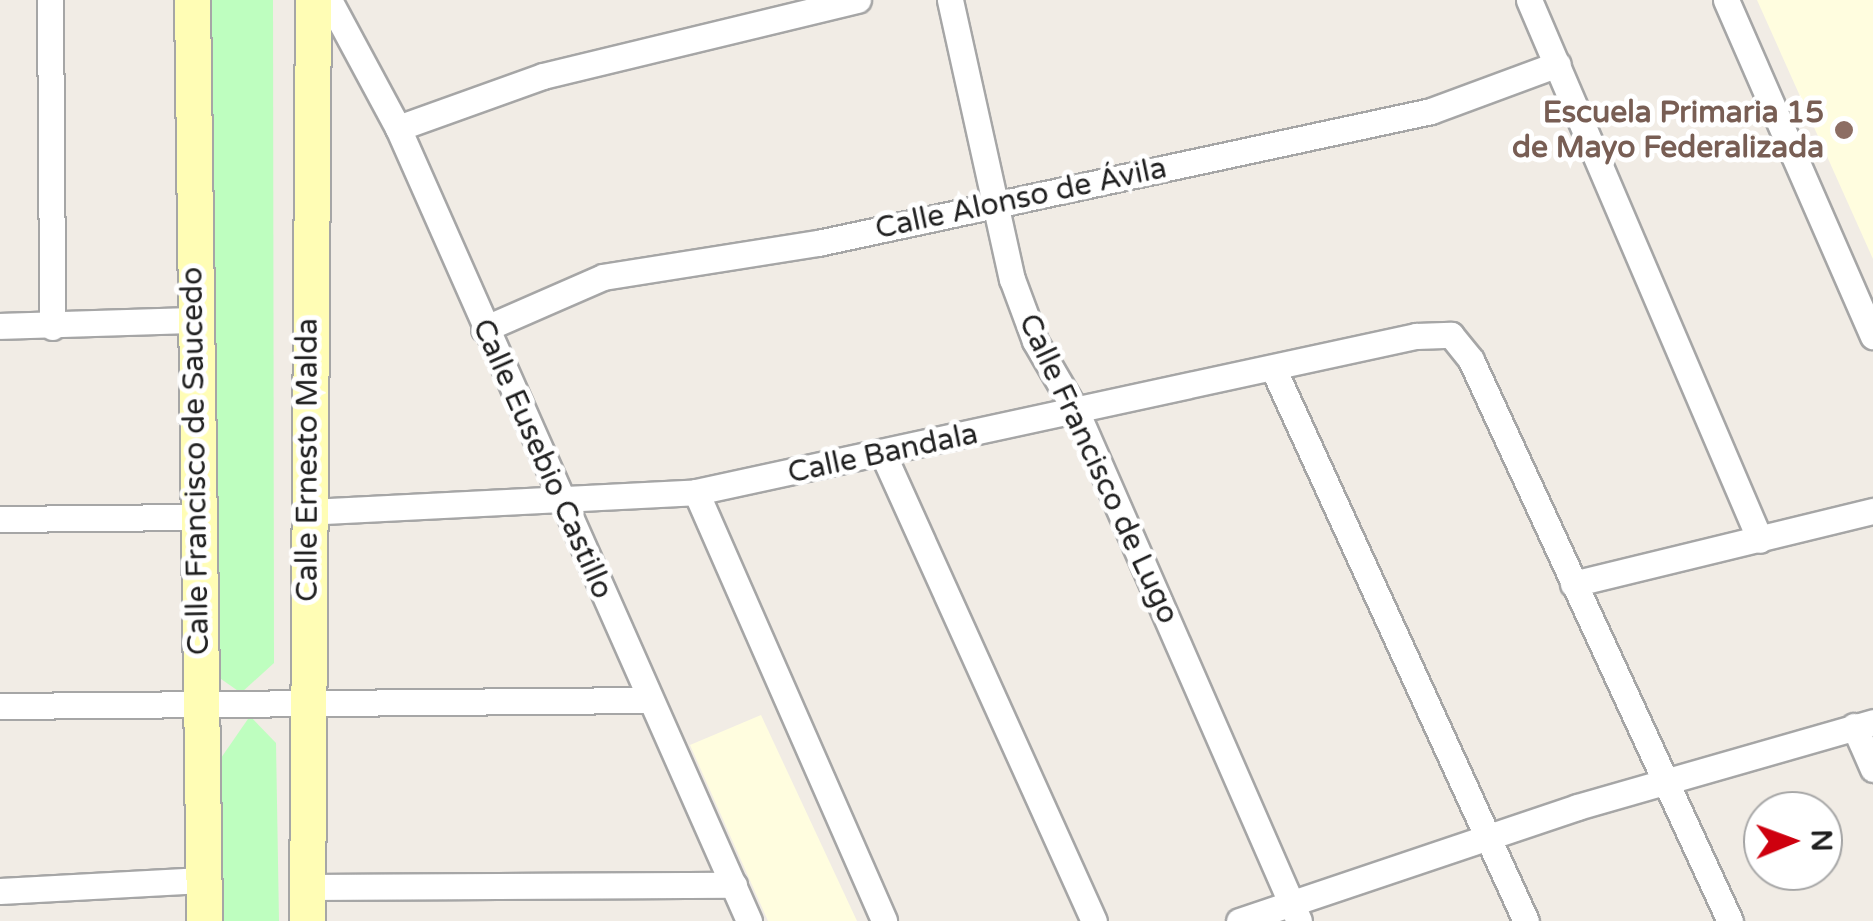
<!DOCTYPE html>
<html>
<head>
<meta charset="utf-8">
<style>
	body { margin:0 }
	#map { position:relative; width:1873px; height:921px; overflow:hidden; background:#f1ece5; font-family:"Varela Round",sans-serif }
	div>[style] { position:absolute }
	.education>* { inset:0; background:#fffddf }
	.park>* { inset:0; background:#befebf }
	.roads { filter:drop-shadow(2px 0 #a6a6a6) drop-shadow(-2px 0 #a6a6a6) drop-shadow(0 2px #a6a6a6) drop-shadow(0 -2px #a6a6a6) }
	.street>* { height:25px; margin:-12.5px; padding:0 12.5px; transform-origin:12.5px; border-radius:12.5px; background:#fff }
	.secondary>* { height:35px; margin:-17.5px; padding:0 17.5px; transform-origin:17.5px; border-radius:17.5px; background:#fffdb5 }
	.dots>* { width:28px; height:28px; translate:-50% -50%; box-sizing:border-box; border:5px solid #fff; border-radius:50% }
	span { translate:-50% -50%; white-space:nowrap; text-align:center; line-height:1.15; -webkit-text-stroke:10px #fff; paint-order:stroke }
	.education-label { font-size:30px; color:#785e54; font-weight:700 }
	.right { translate:-100% -50%; text-align:right }
	.street-label { font-size:30px; color:#1f1f1f }
	.north { position:absolute; left:1743px; top:791px; width:100px; height:100px; box-sizing:border-box; background:#fff; border:2px solid #a5a5a5; border-radius:50%; rotate:89deg; font-size:28px; font-weight:700; line-height:40px; text-align:center; color:#1f1f1f }
	.north::after { content:''; display:block; margin:auto; width:35px; height:45px; background:#ce000e; clip-path:polygon(50% 0,100% 100%,50% 72%,0 100%) }
</style>
</head>
<body>
<div id="map">
	<div class="education">
		<i style="clip-path:polygon(1757px 0,1873px 0,1873px 259px)"></i>
		<i style="clip-path:polygon(761px 715px,857px 921px,768px 921px,690px 745px)"></i>
	</div>
	<div class="park">
		<i style="clip-path:polygon(207px 0,273px 0,274px 663px,241px 693px,214px 674px)"></i>
		<i style="clip-path:polygon(250px 716px,276px 743px,279px 921px,224px 921px,221px 758px)"></i>
	</div>
	<div class="roads">
		<div class="street">
			<i style="left:50px;top:0;width:327px;rotate:89.6deg"></i>
			<i style="left:329px;top:0;width:145px;rotate:61.7deg"></i>
			<i style="left:398px;top:128px;width:867px;rotate:66.12deg"></i>
			<i style="left:950px;top:0;width:286px;rotate:77.5deg"></i>
			<i style="left:1012px;top:279px;width:66px;rotate:69.6deg"></i>
			<i style="left:1035px;top:341px;width:83px;rotate:59.7deg"></i>
			<i style="left:1077px;top:413px;width:554px;rotate:66.39deg"></i>
			<i style="left:1529px;top:0;width:587px;rotate:66.84deg"></i>
			<i style="left:1726px;top:0;width:367px;rotate:66.4deg"></i>
			<i style="left:398px;top:128px;width:154px;rotate:-19.7deg"></i>
			<i style="left:543px;top:76px;width:324px;rotate:-13.6deg"></i>
			<i style="left:0;top:326px;width:195px;rotate:-1.8deg"></i>
			<i style="left:484px;top:329px;width:130px;rotate:-23.6deg"></i>
			<i style="left:603px;top:277px;width:218px;rotate:-9deg"></i>
			<i style="left:818px;top:243px;width:627px;rotate:-12.15deg"></i>
			<i style="left:1431px;top:111px;width:135px;rotate:-20.3deg"></i>
			<i style="left:1273px;top:368px;width:608px;rotate:65.42deg"></i>
			<i style="left:883px;top:454px;width:512px;rotate:65.69deg"></i>
			<i style="left:696px;top:492px;width:468px;rotate:66.3deg"></i>
			<i style="left:307px;top:512px;width:390px;rotate:-2.9deg"></i>
			<i style="left:696px;top:492px;width:737px;rotate:-12.23deg"></i>
			<i style="left:1416px;top:336px;width:35px;rotate:-2deg"></i>
			<i style="left:1451px;top:335px;width:32px;rotate:51deg"></i>
			<i style="left:1471px;top:360px;width:618px;rotate:65.22deg"></i>
			<i style="left:0;top:519px;width:199px;rotate:-0.6deg"></i>
			<i style="left:1573px;top:584px;width:309px;rotate:-13.7deg"></i>
			<i style="left:0;top:706px;width:650px;rotate:-0.53deg"></i>
			<i style="left:1854px;top:726px;width:47px;rotate:66.2deg"></i>
			<i style="left:307px;top:887px;width:427px;rotate:-0.3deg"></i>
			<i style="left:0;top:891px;width:203px;rotate:-3.1deg"></i>
			<i style="left:1239px;top:921px;width:357px;rotate:-18.6deg"></i>
			<i style="left:1577px;top:807px;width:308px;rotate:-16deg"></i>
		</div>
		<div class="secondary">
			<i style="left:192px;top:0;width:921px;rotate:89.25deg"></i>
			<i style="left:307px;top:921px;width:921px;rotate:-89.63deg"></i>
		</div>
	</div>
	<div class="dots">
		<i style="left:1844px;top:130px;background:#8d6e63"></i>
	</div>
	<div class="education-label">
		<span class="right" style="left:1824px;top:130px">Escuela Primaria 15<br>de Mayo Federalizada</span>
	</div>
	<div class="street-label">
		<span style="left:1021px;top:199px;rotate:-12deg">Calle Alonso de Ávila</span>
		<span style="left:883px;top:454px;rotate:-12deg">Calle Bandala</span>
		<span style="left:542px;top:459px;rotate:66deg">Calle Eusebio Castillo</span>
		<span style="left:308px;top:460px;rotate:-90deg">Calle Ernesto Malda</span>
		<span style="left:196px;top:461px;rotate:-91deg">Calle Francisco de Saucedo</span>
		<span style="left:1098px;top:469px;rotate:65deg">Calle Francisco de Lugo</span>
	</div>
	<div class="north">N</div>
</div>
</body>
</html>
